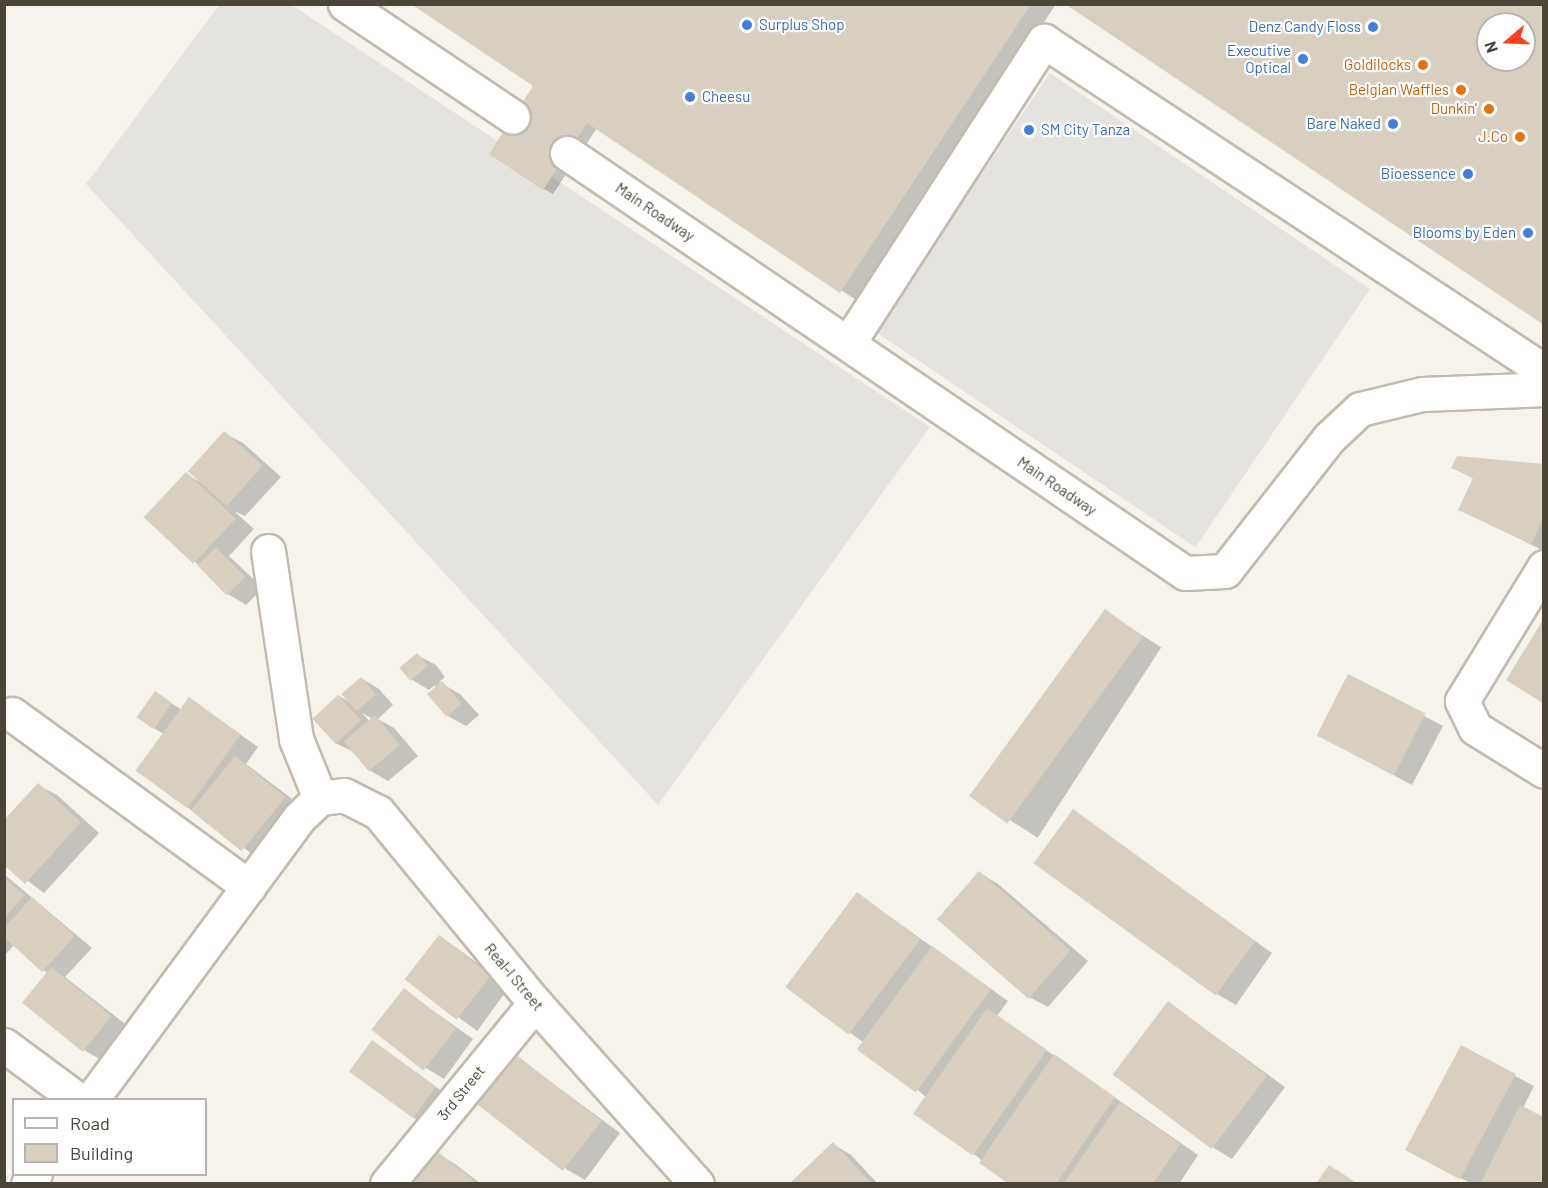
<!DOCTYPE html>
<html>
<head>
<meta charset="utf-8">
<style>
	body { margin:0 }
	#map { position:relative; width:1548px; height:1188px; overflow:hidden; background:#f6f3ec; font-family:Barlow,sans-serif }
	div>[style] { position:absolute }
	.parking>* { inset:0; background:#e5e3e0; transform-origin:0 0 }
	.shadow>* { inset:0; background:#0003; transform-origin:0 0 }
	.building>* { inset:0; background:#d8cfc1; transform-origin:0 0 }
	.minor-tunnel>* { height:33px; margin-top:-16.5px; transform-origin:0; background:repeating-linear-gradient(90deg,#d4d0c8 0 33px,transparent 0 49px) }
	.roads { filter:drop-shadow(2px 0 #c2bbae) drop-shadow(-2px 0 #c2bbae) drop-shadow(0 2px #c2bbae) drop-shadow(0 -2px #c2bbae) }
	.minor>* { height:33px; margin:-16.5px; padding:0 16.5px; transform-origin:16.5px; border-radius:16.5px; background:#fff }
	.dots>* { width:16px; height:16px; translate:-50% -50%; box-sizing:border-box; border:3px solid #fff; border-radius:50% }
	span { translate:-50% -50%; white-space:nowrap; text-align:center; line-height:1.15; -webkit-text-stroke:4.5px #fff; paint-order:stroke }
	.shop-label { font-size:15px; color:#366cbe }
	.left { translate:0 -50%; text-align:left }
	.right { translate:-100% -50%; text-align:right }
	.food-label { font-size:15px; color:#c56008 }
	.street-label { font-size:15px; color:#4b4439 }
	.frame { position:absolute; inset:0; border:6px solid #4b4439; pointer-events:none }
	.legend { position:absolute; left:12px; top:1098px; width:195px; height:78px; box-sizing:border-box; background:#fff; border:2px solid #b7b4b0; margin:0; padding:8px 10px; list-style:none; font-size:18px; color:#4b4439 }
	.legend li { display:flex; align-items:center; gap:12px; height:30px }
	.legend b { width:30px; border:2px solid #b7b4b0 }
	.north { position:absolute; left:1476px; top:12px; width:60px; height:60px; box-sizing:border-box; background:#fff; border:2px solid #b7b4b0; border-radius:50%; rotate:251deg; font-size:16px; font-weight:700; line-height:24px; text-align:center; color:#4b4439 }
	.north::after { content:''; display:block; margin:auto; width:21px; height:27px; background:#fc3f1d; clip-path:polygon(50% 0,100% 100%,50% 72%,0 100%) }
</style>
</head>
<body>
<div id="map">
	<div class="parking">
		<i style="clip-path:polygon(219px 5px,292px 5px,930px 427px,658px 805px,86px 184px)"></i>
		<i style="left:1050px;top:73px;width:386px;height:312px;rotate:34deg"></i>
	</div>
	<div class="shadow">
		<i style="clip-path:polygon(413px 4px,1056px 4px,859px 302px,597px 128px,553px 194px,544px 189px,491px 153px,535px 86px)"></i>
		<i style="clip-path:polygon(224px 433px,243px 443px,281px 477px,245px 516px,234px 511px,254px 529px,229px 556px,263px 588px,246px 605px,228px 594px,196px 563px,186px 474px,200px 482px)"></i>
		<i style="clip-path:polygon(1544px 466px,1544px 551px,1460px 509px,1474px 479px,1453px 467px)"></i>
		<i style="left:1105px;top:611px;width:67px;height:227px;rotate:33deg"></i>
		<i style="clip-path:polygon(417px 655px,436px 665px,445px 677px,439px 682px,460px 694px,479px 715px,466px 726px,448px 716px,435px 685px,429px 690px,411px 679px)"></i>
		<i style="clip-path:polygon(1348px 676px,1443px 726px,1412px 785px,1336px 745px)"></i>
		<i style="clip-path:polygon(evenodd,361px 678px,379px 689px,393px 705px,378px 719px,394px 728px,418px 756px,388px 781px,369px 770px,354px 752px,335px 743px,339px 696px,351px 703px,361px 678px,362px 713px,373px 719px,370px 722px,362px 713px)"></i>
		<i style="clip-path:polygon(155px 693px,182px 710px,190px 699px,258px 747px,246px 764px,304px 808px,262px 861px,187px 807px,164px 734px,155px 729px)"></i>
		<i style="clip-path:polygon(38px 785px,57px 795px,99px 833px,44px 893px,4px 863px)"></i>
		<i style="clip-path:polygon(1073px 811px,1272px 953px,1236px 1005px,1217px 994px)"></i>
		<i style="clip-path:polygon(980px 873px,998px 884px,1088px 961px,1048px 1007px,1029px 997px)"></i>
		<i style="clip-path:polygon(4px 874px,92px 948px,65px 977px,129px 1027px,103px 1061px,84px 1050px,48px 974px,14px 945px,4px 956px)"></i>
		<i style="clip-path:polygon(858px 894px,1008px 1001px,997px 1016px,1198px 1155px,1179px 1184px,1011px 1184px,975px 1155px,927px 1098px,863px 1042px,788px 988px)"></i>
		<i style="left:440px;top:936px;width:86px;height:55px;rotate:36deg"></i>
		<i style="clip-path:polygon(404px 990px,473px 1039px,444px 1079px,426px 1068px)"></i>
		<i style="clip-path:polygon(1169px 1003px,1285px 1087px,1232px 1159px,1214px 1148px)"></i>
		<i style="clip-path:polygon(373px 1042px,453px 1099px,432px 1128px,414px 1118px)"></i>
		<i style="clip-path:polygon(1461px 1047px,1534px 1086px,1523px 1108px,1544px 1184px,1472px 1184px,1426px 1160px)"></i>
		<i style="clip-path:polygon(514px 1055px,620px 1133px,585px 1180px,566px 1169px)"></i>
		<i style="clip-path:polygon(833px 1144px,851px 1155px,878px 1184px,791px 1184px)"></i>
		<i style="clip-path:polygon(437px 1153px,455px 1164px,481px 1184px,414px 1184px)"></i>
	</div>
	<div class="building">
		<i style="clip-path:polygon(411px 4px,1031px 4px,840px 293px,587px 123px,543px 190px,489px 154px,533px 86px)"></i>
		<i style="clip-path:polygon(evenodd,1065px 4px,1544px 4px,1544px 325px,1065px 4px,1488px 24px,1524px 24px,1524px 60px,1488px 60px,1488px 24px)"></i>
		<i style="left:224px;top:431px;width:52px;height:54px;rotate:42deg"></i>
		<i style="clip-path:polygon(1457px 456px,1544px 464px,1544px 517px,1531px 544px,1458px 510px,1473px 478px,1451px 468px)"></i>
		<i style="left:186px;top:472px;width:68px;height:62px;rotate:43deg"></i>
		<i style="left:216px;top:547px;width:42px;height:26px;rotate:46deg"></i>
		<i style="left:1105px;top:609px;width:47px;height:231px;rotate:36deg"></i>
		<i style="clip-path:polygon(1544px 618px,1544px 704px,1506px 680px)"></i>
		<i style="left:417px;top:653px;width:17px;height:23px;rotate:50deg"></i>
		<i style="left:1348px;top:674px;width:87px;height:69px;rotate:27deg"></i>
		<i style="left:361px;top:677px;width:23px;height:26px;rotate:49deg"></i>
		<i style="left:442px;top:681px;width:30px;height:20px;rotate:49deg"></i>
		<i style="left:155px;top:691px;width:21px;height:32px;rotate:35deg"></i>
		<i style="left:338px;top:695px;width:34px;height:35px;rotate:47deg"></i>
		<i style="left:189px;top:697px;width:64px;height:91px;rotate:36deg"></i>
		<i style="left:375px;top:715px;width:39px;height:41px;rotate:50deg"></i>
		<i style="left:235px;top:756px;width:65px;height:70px;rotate:39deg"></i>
		<i style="clip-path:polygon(38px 783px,81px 822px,25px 884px,4px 865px,4px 820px)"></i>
		<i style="left:1073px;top:809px;width:225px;height:67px;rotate:36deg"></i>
		<i style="left:979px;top:871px;width:121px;height:64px;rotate:41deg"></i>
		<i style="clip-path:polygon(4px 878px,25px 895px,4px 918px)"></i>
		<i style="left:857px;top:892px;width:79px;height:119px;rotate:37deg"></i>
		<i style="clip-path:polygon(32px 897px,75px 936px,42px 972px,5px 938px,5px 927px)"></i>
		<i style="left:439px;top:935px;width:66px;height:56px;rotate:38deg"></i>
		<i style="left:932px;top:946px;width:73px;height:128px;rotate:36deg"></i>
		<i style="left:51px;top:967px;width:78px;height:46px;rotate:39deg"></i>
		<i style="left:404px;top:988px;width:66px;height:53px;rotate:38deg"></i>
		<i style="left:1168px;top:1001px;width:124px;height:92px;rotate:37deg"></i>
		<i style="left:987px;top:1008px;width:73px;height:129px;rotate:35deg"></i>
		<i style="left:372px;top:1040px;width:79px;height:39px;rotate:36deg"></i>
		<i style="left:1461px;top:1045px;width:62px;height:119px;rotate:28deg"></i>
		<i style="left:514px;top:1053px;width:111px;height:63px;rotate:38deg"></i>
		<i style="clip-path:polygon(1054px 1054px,1115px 1097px,1056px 1184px,1009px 1184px,979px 1163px)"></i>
		<i style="clip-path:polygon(1120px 1102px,1180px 1144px,1153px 1184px,1063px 1184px)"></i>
		<i style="clip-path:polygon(1520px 1105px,1544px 1117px,1544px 1184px,1480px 1184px)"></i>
		<i style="clip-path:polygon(833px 1142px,872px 1184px,789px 1184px)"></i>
		<i style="clip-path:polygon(437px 1151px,478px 1184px,412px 1184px)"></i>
		<i style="clip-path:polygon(1329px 1165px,1358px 1184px,1316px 1184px)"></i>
	</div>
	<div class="minor-tunnel">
		<i style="left:513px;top:117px;width:65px;rotate:33.7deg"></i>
	</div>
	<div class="roads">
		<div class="minor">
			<i style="left:345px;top:4px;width:202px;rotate:33.9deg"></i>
			<i style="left:567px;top:153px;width:747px;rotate:34.2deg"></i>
			<i style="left:1185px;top:573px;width:40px;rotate:-2.9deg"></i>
			<i style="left:1225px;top:571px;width:169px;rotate:-52deg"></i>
			<i style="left:1329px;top:438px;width:42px;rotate:-43.1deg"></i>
			<i style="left:1360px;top:409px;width:64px;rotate:-13.6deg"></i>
			<i style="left:1422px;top:394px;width:122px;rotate:-2.3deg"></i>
			<i style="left:849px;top:342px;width:359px;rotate:-57.1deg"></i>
			<i style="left:1044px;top:41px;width:599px;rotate:33.42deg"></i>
			<i style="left:268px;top:551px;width:190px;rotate:81.5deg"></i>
			<i style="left:296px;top:739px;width:64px;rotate:67.9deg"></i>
			<i style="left:1544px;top:567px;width:157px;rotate:121.5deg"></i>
			<i style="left:1462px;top:701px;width:30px;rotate:64deg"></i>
			<i style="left:1475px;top:728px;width:81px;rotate:31.9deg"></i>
			<i style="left:12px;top:714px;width:293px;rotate:36.1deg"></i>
			<i style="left:320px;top:798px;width:24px;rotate:-7deg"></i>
			<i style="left:344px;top:795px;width:38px;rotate:27deg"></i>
			<i style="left:378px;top:812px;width:247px;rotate:50.6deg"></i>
			<i style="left:535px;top:1003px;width:243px;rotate:48.2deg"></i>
			<i style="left:4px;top:1045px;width:92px;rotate:36.6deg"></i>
			<i style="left:91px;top:1100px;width:350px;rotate:-53.6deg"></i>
			<i style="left:299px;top:818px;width:29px;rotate:-44deg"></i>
			<i style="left:28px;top:1184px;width:12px;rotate:-55deg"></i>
			<i style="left:387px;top:1184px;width:234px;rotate:-50.7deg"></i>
		</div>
	</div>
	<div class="dots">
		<i style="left:747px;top:25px;background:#3f7fe0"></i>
		<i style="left:1373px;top:27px;background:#3f7fe0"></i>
		<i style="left:1303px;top:59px;background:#3f7fe0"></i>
		<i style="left:1423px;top:65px;background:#e8710a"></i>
		<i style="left:1461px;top:90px;background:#e8710a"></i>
		<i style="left:690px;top:97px;background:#3f7fe0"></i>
		<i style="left:1489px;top:109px;background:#e8710a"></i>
		<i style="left:1393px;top:124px;background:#3f7fe0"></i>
		<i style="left:1029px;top:130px;background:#3f7fe0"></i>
		<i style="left:1520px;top:137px;background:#e8710a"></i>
		<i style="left:1468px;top:174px;background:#3f7fe0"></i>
		<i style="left:1528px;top:233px;background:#3f7fe0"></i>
	</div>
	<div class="shop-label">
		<span class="left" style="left:759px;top:25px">Surplus Shop</span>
		<span class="right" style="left:1361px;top:27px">Denz Candy Floss</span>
		<span class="right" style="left:1291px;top:59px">Executive<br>Optical</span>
		<span class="left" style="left:702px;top:97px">Cheesu</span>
		<span class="right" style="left:1381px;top:124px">Bare Naked</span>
		<span class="left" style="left:1041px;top:130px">SM City Tanza</span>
		<span class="right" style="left:1456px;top:174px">Bioessence</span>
		<span class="right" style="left:1516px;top:233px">Blooms by Eden</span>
	</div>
	<div class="food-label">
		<span class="right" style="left:1411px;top:65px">Goldilocks</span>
		<span class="right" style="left:1449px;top:90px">Belgian Waffles</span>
		<span class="right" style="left:1477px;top:109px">Dunkin'</span>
		<span class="right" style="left:1508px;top:137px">J.Co</span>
	</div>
	<div class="street-label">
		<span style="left:655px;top:212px;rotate:34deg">Main Roadway</span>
		<span style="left:1057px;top:486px;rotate:34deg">Main Roadway</span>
		<span style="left:514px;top:977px;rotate:50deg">Real-I Street</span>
		<span style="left:461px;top:1093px;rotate:-51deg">3rd Street</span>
	</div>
	<div class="frame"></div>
	<ul class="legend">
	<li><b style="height:8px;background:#fff"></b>Road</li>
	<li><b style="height:16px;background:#d8cfc1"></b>Building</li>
	</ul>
	<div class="north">N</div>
</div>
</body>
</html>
